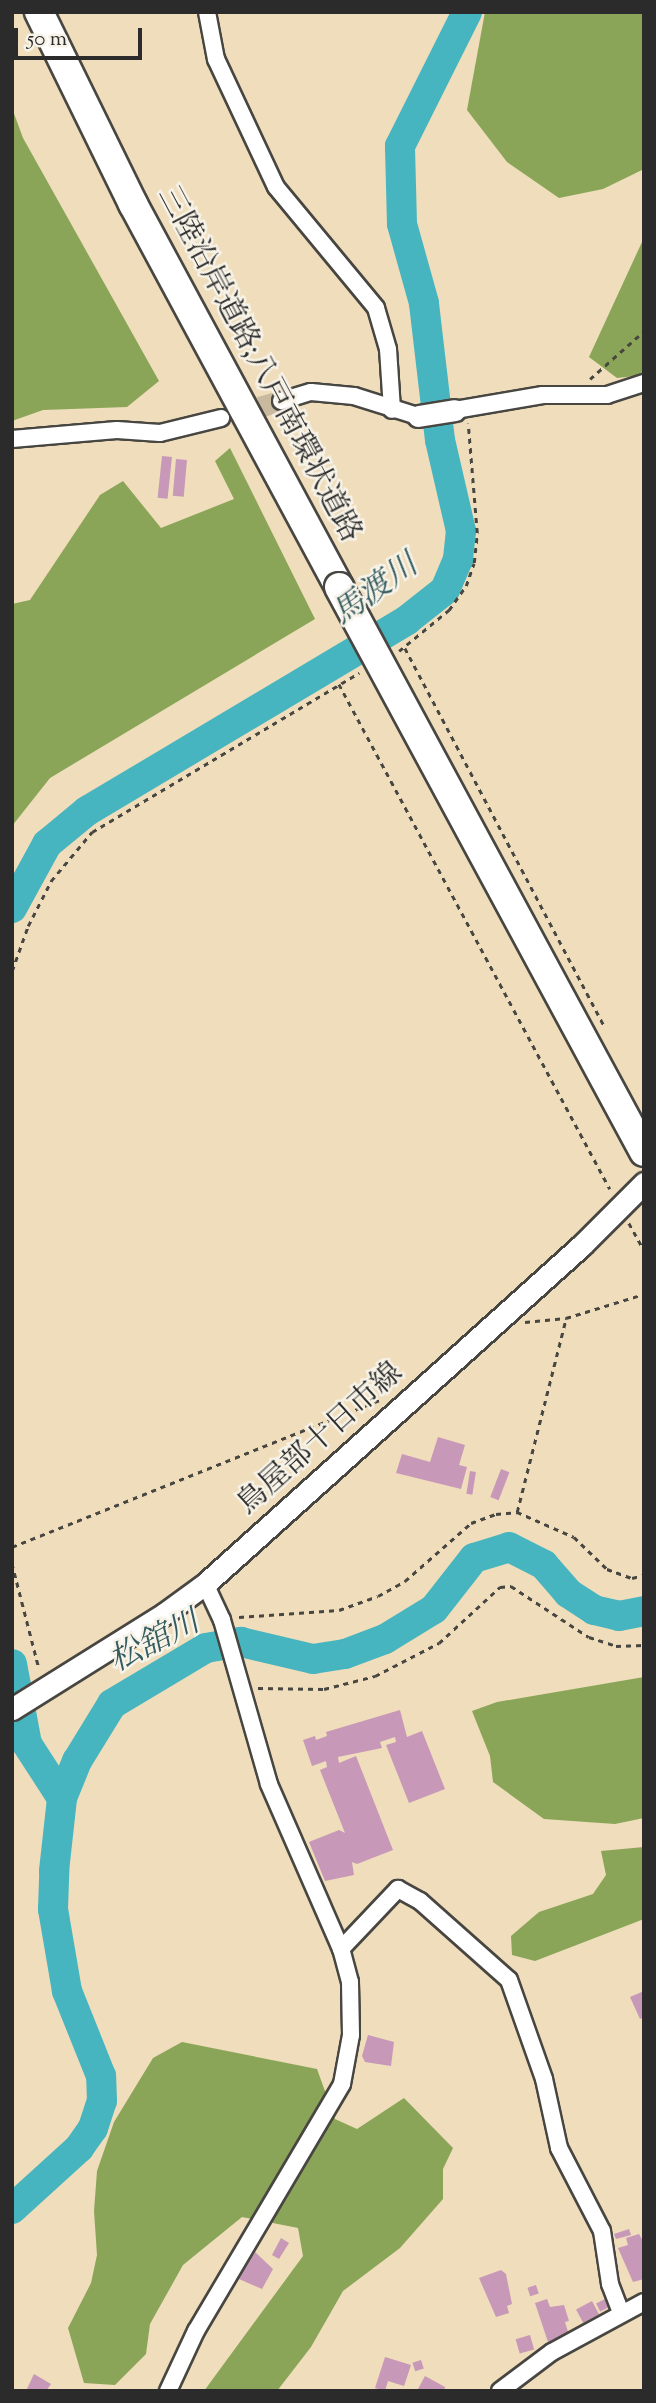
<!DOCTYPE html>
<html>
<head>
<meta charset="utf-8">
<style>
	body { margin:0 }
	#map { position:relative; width:656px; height:2403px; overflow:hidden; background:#efddbc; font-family:"Sorts Mill Goudy","Noto Serif JP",serif }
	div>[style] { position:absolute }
	.forest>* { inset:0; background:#8aa557 }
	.river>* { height:30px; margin:-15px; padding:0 15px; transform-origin:15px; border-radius:15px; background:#46b5bf }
	.building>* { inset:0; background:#c798b7; transform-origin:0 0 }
	.secondary-tunnel>* { height:21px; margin-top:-10.5px; transform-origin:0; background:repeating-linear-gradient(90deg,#c8b99f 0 21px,transparent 0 31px) }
	.path>* { height:2.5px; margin-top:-1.25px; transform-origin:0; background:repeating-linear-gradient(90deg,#484641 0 5px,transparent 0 10px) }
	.roads { filter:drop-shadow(2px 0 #484641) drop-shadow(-2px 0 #484641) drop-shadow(0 2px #484641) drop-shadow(0 -2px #484641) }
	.street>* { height:16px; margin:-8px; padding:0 8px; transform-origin:8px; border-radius:8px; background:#fff }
	.secondary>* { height:21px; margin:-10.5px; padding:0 10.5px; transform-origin:10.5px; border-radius:10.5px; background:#fff }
	.highway>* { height:28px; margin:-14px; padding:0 14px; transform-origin:14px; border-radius:14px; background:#fff }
	.bridges { filter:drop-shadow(2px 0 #484641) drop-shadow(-2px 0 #484641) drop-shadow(0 2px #484641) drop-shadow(0 -2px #484641) }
	.highway-bridge>* { height:28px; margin:-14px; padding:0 14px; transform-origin:14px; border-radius:14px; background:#fff }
	span { translate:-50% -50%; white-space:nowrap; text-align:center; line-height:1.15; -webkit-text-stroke:5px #f7f3e8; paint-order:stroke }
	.street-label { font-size:30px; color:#2b2b2b }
	.water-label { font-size:32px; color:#345b5f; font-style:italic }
	.frame { position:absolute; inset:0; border:14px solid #2b2b2b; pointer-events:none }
	.scale { position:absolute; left:14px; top:28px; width:128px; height:32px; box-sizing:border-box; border:4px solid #2b2b2b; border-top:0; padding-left:9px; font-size:21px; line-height:24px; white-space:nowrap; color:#2b2b2b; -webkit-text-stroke:5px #f7f3e8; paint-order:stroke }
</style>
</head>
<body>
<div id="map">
	<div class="forest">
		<i style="clip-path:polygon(485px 12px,644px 12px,642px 170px,603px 189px,559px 198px,507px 162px,467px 110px)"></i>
		<i style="clip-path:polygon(12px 108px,23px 138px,159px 381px,127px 407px,43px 410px,12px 421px)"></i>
		<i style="clip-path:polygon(644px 227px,644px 375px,617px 378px,589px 357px,642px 242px)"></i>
		<i style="clip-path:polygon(230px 448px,315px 619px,50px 778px,12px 826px,12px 604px,30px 600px,100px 495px,123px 481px,161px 528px,234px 499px,215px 461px)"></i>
		<i style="clip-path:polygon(644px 1677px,644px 1818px,615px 1824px,544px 1819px,493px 1782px,490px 1756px,472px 1711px,497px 1702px)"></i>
		<i style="clip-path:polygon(644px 1847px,644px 1919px,535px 1961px,512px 1955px,511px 1936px,539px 1912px,593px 1894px,606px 1875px,601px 1851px)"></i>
		<i style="clip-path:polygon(182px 2042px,317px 2069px,335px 2119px,357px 2129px,404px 2098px,453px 2148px,443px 2169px,443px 2199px,400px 2248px,343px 2291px,311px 2347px,277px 2391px,204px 2391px,303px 2256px,298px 2228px,242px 2217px,183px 2265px,150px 2324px,146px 2354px,115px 2385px,84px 2383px,68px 2328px,91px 2283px,97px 2255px,94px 2211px,97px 2171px,114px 2122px,153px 2058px)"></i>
	</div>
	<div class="river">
		<i style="left:12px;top:908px;width:73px;rotate:-61.3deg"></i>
		<i style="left:47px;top:844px;width:52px;rotate:-39.5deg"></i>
		<i style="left:87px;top:811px;width:373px;rotate:-30.8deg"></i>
		<i style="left:407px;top:620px;width:48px;rotate:-38.3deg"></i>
		<i style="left:445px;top:590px;width:34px;rotate:-67deg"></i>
		<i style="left:458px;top:559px;width:28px;rotate:-84deg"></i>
		<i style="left:461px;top:531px;width:93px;rotate:-103deg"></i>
		<i style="left:440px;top:440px;width:138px;rotate:-96.7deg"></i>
		<i style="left:424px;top:303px;width:82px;rotate:-105.6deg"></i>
		<i style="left:402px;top:224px;width:78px;rotate:-91.5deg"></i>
		<i style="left:400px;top:146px;width:150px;rotate:-63.4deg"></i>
		<i style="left:12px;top:1664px;width:81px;rotate:79.4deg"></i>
		<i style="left:27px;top:1744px;width:64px;rotate:57.1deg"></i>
		<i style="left:12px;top:2209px;width:91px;rotate:-42.3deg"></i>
		<i style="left:79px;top:2148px;width:24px;rotate:-55deg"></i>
		<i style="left:93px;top:2128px;width:28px;rotate:-72deg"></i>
		<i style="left:102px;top:2101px;width:25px;rotate:-92deg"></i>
		<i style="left:101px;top:2076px;width:92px;rotate:-111.8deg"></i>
		<i style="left:67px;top:1991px;width:83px;rotate:-99.7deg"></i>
		<i style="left:53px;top:1909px;width:38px;rotate:-88deg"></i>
		<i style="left:54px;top:1871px;width:73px;rotate:-83.7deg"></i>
		<i style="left:62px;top:1798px;width:40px;rotate:-68deg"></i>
		<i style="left:77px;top:1761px;width:67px;rotate:-58.4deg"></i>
		<i style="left:112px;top:1704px;width:109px;rotate:-30.8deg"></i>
		<i style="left:206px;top:1648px;width:36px;rotate:-10deg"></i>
		<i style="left:241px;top:1642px;width:74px;rotate:13.3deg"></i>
		<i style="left:313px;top:1659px;width:32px;rotate:-9deg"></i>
		<i style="left:345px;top:1654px;width:43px;rotate:-20.6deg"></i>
		<i style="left:385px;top:1639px;width:57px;rotate:-31.5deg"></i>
		<i style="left:434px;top:1609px;width:65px;rotate:-51.9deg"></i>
		<i style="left:474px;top:1558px;width:37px;rotate:-17deg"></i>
		<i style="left:509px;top:1547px;width:39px;rotate:27deg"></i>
		<i style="left:544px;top:1565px;width:37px;rotate:49deg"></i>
		<i style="left:568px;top:1593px;width:31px;rotate:33deg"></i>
		<i style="left:594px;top:1610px;width:26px;rotate:13deg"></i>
		<i style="left:619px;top:1616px;width:25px;rotate:-11deg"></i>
	</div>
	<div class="building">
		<i style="left:162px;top:456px;width:10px;height:42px;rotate:6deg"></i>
		<i style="left:176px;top:459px;width:11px;height:37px;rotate:5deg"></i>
		<i style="clip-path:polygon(438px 1437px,465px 1445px,459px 1465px,467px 1467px,461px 1489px,396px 1473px,402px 1454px,430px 1462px)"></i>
		<i style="left:501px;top:1469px;width:9px;height:30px;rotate:21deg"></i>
		<i style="left:470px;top:1471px;width:6px;height:23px;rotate:9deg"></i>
		<i style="clip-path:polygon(400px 1710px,407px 1737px,422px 1731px,445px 1789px,409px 1803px,386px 1745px,396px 1742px,395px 1737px,380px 1742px,382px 1748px,338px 1757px,339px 1763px,356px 1756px,393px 1850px,357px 1864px,352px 1862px,354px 1875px,325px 1881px,309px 1842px,339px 1830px,345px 1833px,320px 1770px,327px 1767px,326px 1761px,312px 1766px,303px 1740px,315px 1736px,316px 1740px,327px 1736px,326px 1732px)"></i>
		<i style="clip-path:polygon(644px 1991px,644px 2017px,640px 2019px,630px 1997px)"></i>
		<i style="clip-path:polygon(368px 2035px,394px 2042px,391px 2066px,365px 2062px,362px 2056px)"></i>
		<i style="clip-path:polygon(629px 2229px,631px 2235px,616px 2239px,614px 2234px)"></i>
		<i style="clip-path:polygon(639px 2234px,644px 2243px,644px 2279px,633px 2282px,618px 2248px,628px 2245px,626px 2238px)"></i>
		<i style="clip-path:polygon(281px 2238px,289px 2243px,279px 2259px,272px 2255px)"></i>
		<i style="clip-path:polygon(255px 2252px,273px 2269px,262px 2289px,239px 2279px)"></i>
		<i style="clip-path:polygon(501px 2270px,506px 2274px,512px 2304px,507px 2306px,509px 2313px,496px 2317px,479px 2278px)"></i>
		<i style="left:536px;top:2285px;width:9px;height:9px;rotate:72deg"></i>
		<i style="clip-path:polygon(547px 2299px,550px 2307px,564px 2305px,569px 2321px,565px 2322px,569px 2335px,548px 2342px,535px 2303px)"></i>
		<i style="left:605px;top:2299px;width:9px;height:10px;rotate:63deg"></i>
		<i style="left:592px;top:2301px;width:15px;height:18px;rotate:62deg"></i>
		<i style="left:530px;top:2335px;width:15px;height:15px;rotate:74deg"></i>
		<i style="clip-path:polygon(385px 2357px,411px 2365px,404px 2386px,388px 2381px,385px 2391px,375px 2388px)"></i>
		<i style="left:421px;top:2360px;width:9px;height:9px;rotate:72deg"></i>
		<i style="clip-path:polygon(34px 2374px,51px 2384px,46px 2391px,26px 2391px)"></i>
		<i style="clip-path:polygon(425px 2376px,445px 2387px,444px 2391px,417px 2391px)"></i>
	</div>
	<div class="secondary-tunnel">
		<i style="left:230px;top:415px;width:53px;rotate:-15.4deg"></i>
	</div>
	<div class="path">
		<i style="left:590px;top:379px;width:72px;rotate:-41.6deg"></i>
		<i style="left:405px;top:648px;width:427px;rotate:62.2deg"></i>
		<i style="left:399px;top:651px;width:65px;rotate:-39.4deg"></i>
		<i style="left:449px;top:610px;width:29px;rotate:-55deg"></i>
		<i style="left:466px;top:586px;width:24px;rotate:-71deg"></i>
		<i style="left:474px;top:563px;width:30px;rotate:-84deg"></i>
		<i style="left:477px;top:533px;width:110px;rotate:-94.7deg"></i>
		<i style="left:339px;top:684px;width:573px;rotate:61.78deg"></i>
		<i style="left:12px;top:971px;width:48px;rotate:-70.4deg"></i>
		<i style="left:28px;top:926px;width:51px;rotate:-62.9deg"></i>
		<i style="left:51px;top:881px;width:64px;rotate:-50.1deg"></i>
		<i style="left:92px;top:832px;width:311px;rotate:-30.8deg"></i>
		<i style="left:629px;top:1223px;width:31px;rotate:61deg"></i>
		<i style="left:525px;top:1322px;width:41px;rotate:-5.6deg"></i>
		<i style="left:566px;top:1318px;width:82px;rotate:-17.1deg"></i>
		<i style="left:517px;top:1512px;width:200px;rotate:-75.8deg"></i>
		<i style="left:12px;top:1547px;width:399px;rotate:-21.8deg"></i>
		<i style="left:12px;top:1563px;width:108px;rotate:75.6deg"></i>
		<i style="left:239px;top:1617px;width:100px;rotate:-4deg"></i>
		<i style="left:339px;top:1610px;width:41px;rotate:-19.7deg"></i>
		<i style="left:378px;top:1596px;width:31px;rotate:-29deg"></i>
		<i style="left:405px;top:1581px;width:88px;rotate:-41.3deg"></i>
		<i style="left:471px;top:1523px;width:27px;rotate:-20deg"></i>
		<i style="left:496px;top:1514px;width:21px;rotate:-5deg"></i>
		<i style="left:517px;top:1512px;width:62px;rotate:23.7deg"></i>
		<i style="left:574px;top:1537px;width:46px;rotate:44.1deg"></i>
		<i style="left:607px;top:1569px;width:27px;rotate:20deg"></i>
		<i style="left:632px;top:1578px;width:12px;rotate:-14deg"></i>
		<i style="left:258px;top:1688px;width:66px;rotate:0.9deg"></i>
		<i style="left:324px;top:1689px;width:53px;rotate:-14.3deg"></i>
		<i style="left:375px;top:1676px;width:72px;rotate:-27.3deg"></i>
		<i style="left:439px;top:1643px;width:83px;rotate:-42.6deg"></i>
		<i style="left:500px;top:1587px;width:11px;rotate:-5deg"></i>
		<i style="left:511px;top:1586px;width:93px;rotate:33.2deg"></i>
		<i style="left:589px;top:1637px;width:28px;rotate:18deg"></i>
		<i style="left:616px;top:1646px;width:28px;rotate:-2deg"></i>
	</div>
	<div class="roads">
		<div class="street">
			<i style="left:207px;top:12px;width:48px;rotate:79.2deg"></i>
			<i style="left:216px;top:59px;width:141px;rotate:64.9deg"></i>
			<i style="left:276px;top:187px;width:157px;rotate:50.4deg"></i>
			<i style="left:376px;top:308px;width:43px;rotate:73.7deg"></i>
			<i style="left:388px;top:349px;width:61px;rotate:86.2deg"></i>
			<i style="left:281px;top:401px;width:31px;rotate:-17deg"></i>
			<i style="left:311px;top:392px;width:43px;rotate:5.3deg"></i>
			<i style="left:354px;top:396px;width:67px;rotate:17.4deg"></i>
			<i style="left:455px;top:410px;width:89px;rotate:-9.7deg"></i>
			<i style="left:543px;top:395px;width:64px"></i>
			<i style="left:607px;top:395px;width:39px;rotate:-18deg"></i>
			<i style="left:12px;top:439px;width:105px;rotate:-4.9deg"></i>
			<i style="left:117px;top:430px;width:43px;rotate:4deg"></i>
			<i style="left:160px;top:433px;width:63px;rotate:-13.8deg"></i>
			<i style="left:341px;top:1949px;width:83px;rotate:-46.5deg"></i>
			<i style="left:398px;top:1889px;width:25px;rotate:29deg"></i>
			<i style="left:420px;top:1901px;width:119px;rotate:41.6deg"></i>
			<i style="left:509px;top:1980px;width:105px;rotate:70.5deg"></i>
			<i style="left:544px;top:2079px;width:71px;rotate:77.7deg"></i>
			<i style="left:559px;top:2148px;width:93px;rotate:62.6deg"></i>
			<i style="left:602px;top:2231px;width:54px;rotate:81.4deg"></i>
			<i style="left:610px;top:2284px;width:30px;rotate:69deg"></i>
			<i style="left:168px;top:2391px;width:66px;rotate:-65deg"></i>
			<i style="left:196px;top:2331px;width:287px;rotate:-59.4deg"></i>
			<i style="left:342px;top:2084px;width:50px;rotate:-79.6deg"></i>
			<i style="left:351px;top:2035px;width:53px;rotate:-91.1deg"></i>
			<i style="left:350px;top:1982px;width:34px;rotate:-105deg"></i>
			<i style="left:341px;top:1949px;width:180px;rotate:-113.6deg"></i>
			<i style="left:269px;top:1784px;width:171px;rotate:-106deg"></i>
			<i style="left:222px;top:1620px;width:40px;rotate:-115deg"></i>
			<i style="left:500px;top:2391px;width:65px;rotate:-36.9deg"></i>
			<i style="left:552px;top:2352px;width:105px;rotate:-28.5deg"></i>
		</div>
		<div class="secondary">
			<i style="left:418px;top:416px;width:37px;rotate:-9deg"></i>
			<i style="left:12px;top:1709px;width:179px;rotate:-32deg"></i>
			<i style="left:164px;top:1614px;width:51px;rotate:-36.2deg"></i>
			<i style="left:205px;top:1584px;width:507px;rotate:-41.96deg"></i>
			<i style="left:582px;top:1245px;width:88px;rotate:-45deg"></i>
		</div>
		<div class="highway">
			<i style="left:39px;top:12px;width:214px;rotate:63.9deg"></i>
			<i style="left:133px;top:204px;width:435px;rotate:61.7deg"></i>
		</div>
	</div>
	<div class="bridges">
		<div class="highway-bridge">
			<i style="left:339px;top:587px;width:642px;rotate:61.64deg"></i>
		</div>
	</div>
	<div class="street-label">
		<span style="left:258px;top:365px;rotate:62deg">三陸沿岸道路;八戸南環状道路</span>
		<span style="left:321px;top:1440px;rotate:-42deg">鳥屋部十日市線</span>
	</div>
	<div class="water-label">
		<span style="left:376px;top:591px;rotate:-36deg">馬渡川</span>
		<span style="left:155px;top:1643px;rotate:-27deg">松舘川</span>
	</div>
	<div class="frame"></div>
	<div class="scale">50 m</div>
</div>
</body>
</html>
